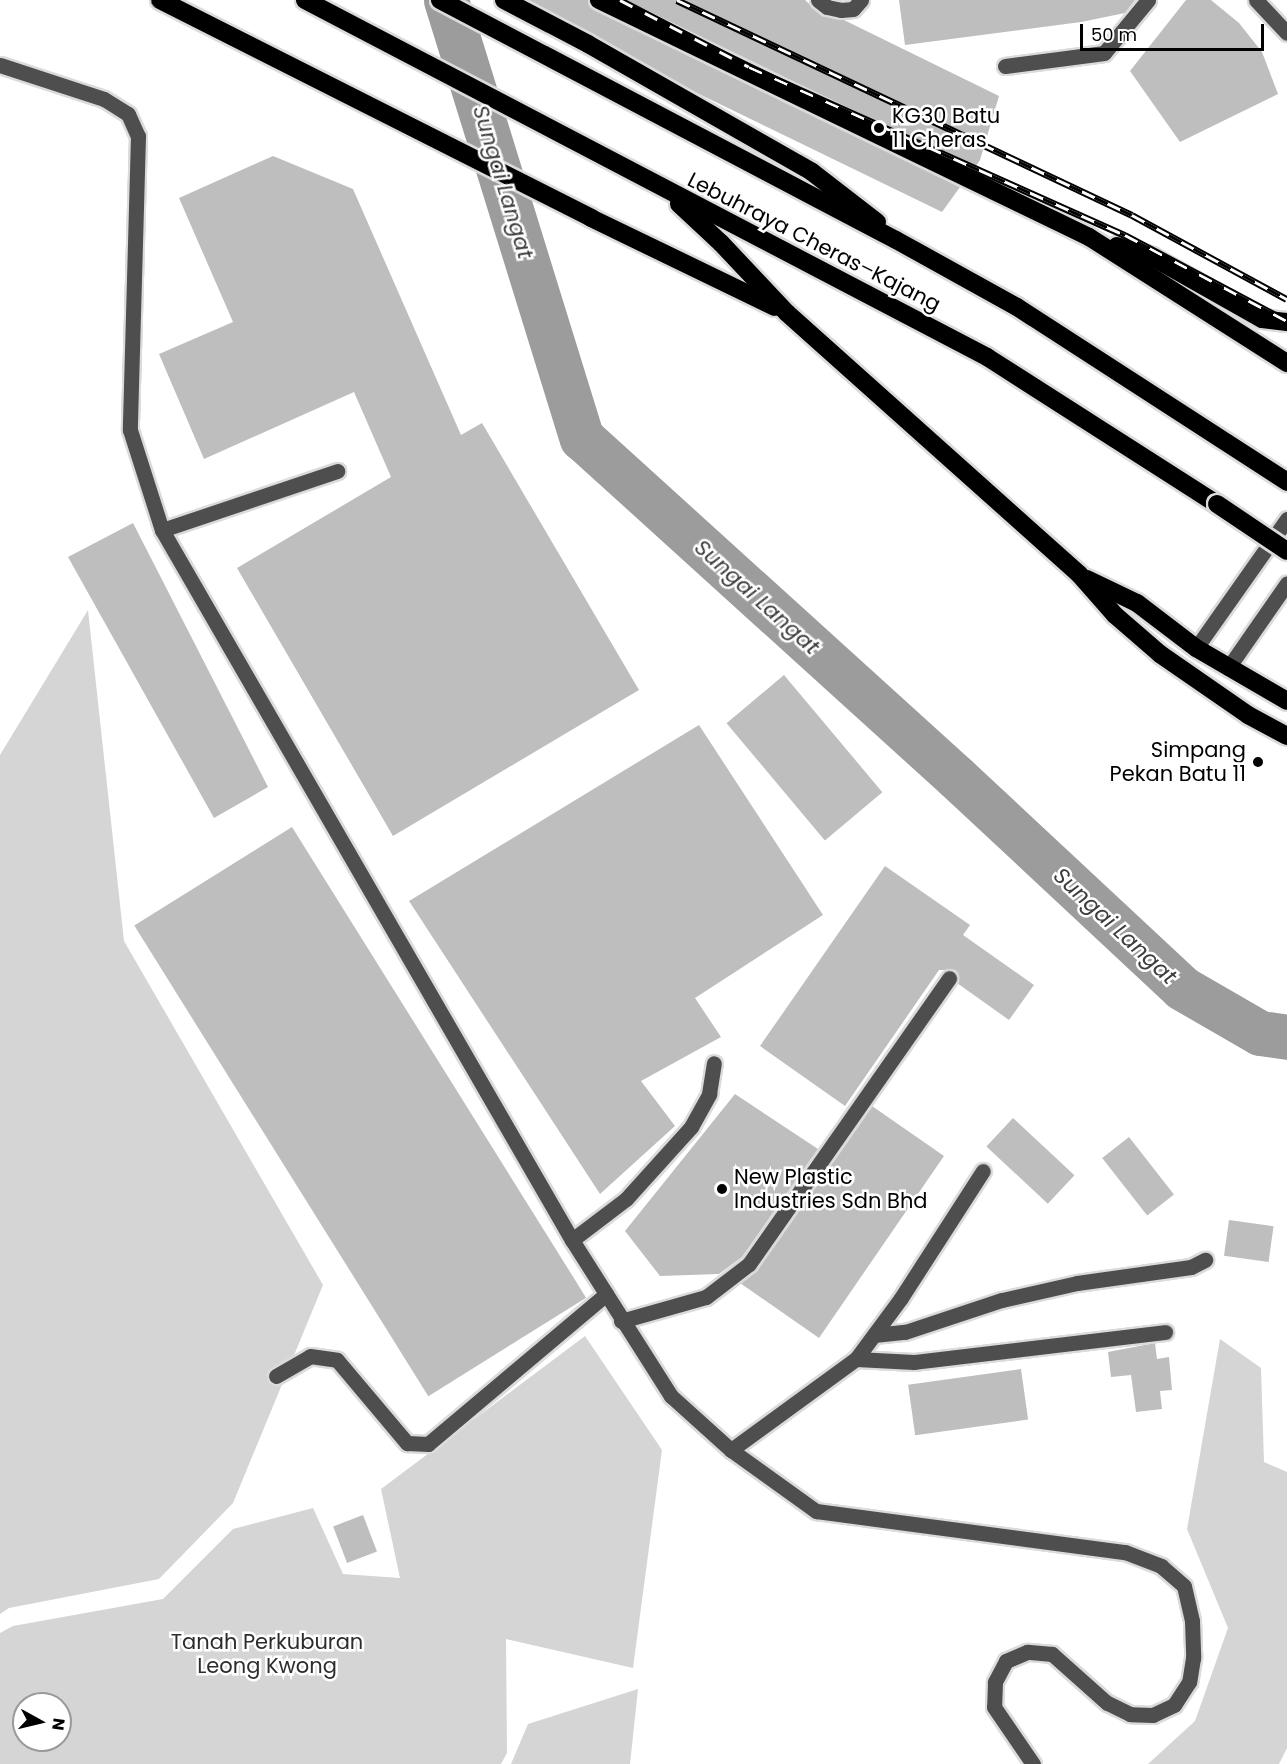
<!DOCTYPE html>
<html>
<head>
<meta charset="utf-8">
<style>
	body { margin:0 }
	#map { position:relative; width:1287px; height:1764px; overflow:hidden; background:#fff; font-family:Poppins,sans-serif }
	div>[style] { position:absolute }
	.green>* { inset:0; background:#d5d5d5 }
	.river>* { height:45px; margin:-22.5px; padding:0 22.5px; transform-origin:22.5px; border-radius:22.5px; background:#9c9c9c }
	.building>* { inset:0; background:#bebebe; transform-origin:0 0 }
	.roads { filter:drop-shadow(2px 0 #dbdbdb) drop-shadow(-2px 0 #dbdbdb) drop-shadow(0 2px #dbdbdb) drop-shadow(0 -2px #dbdbdb) }
	.minor>* { height:15px; margin:-7.5px; padding:0 7.5px; transform-origin:7.5px; border-radius:7.5px; background:#4e4e4e }
	.highway>* { height:18px; margin:-9px; padding:0 9px; transform-origin:9px; border-radius:9px; background:#000 }
	.rail>* { height:7px; margin-top:-3.5px; transform-origin:0; background:repeating-linear-gradient(90deg,#fff 0 14px,#000 0 28px); box-sizing:border-box; border-block:2px solid #000 }
	.bridges { filter:drop-shadow(2px 0 #dbdbdb) drop-shadow(-2px 0 #dbdbdb) drop-shadow(0 2px #dbdbdb) drop-shadow(0 -2px #dbdbdb) }
	.highway-bridge>* { height:18px; margin:-9px; padding:0 9px; transform-origin:9px; border-radius:9px; background:#000 }
	.dots>* { width:16px; height:16px; translate:-50% -50%; box-sizing:border-box; border:3px solid #fff; border-radius:50% }
	span { translate:-50% -50%; white-space:nowrap; text-align:center; line-height:1.15; -webkit-text-stroke:5px #fff; paint-order:stroke }
	.poi-label { font-size:21px; color:#000 }
	.left { translate:0 -50%; text-align:left }
	.right { translate:-100% -50%; text-align:right }
	.street-label { font-size:21px; color:#000 }
	.park-label { font-size:21px; color:#2c2c2c }
	.water-label { font-size:22px; color:#3d3d3d; font-style:italic }
	.north { position:absolute; left:12px; top:1692px; width:60px; height:60px; box-sizing:border-box; background:#fff; border:2px solid #999; border-radius:50%; rotate:98deg; font-size:16px; font-weight:700; line-height:24px; text-align:center; color:#000 }
	.north::after { content:''; display:block; margin:auto; width:21px; height:27px; background:#000; clip-path:polygon(50% 0,100% 100%,50% 72%,0 100%) }
	.scale { position:absolute; left:1080px; top:24px; width:184px; height:27px; box-sizing:border-box; border:3px solid #000; border-top:0; padding-left:8px; font-size:18px; line-height:21px; white-space:nowrap; color:#000; -webkit-text-stroke:4px #fff; paint-order:stroke }
</style>
</head>
<body>
<div id="map">
	<div class="green">
		<i style="clip-path:polygon(88px 610px,124px 941px,323px 1285px,233px 1503px,159px 1579px,9px 1608px,0 1614px,0 755px)"></i>
		<i style="clip-path:polygon(evenodd,585px 1336px,662px 1450px,633px 1668px,506px 1639px,507px 1753px,501px 1764px,0 1764px,0 1633px,13px 1626px,163px 1599px,233px 1529px,313px 1508px,343px 1574px,400px 1578px,381px 1489px,585px 1336px,24px 1704px,60px 1704px,60px 1740px,24px 1740px,24px 1704px)"></i>
		<i style="clip-path:polygon(1220px 1339px,1261px 1368px,1264px 1462px,1287px 1472px,1287px 1748px,1279px 1764px,1148px 1764px,1195px 1721px,1228px 1628px,1187px 1529px)"></i>
		<i style="clip-path:polygon(638px 1689px,630px 1764px,511px 1764px,528px 1724px)"></i>
	</div>
	<div class="river">
		<i style="left:446px;top:0;width:459px;rotate:72.8deg"></i>
		<i style="left:582px;top:438px;width:505px;rotate:42.19deg"></i>
		<i style="left:956px;top:777px;width:309px;rotate:43deg"></i>
		<i style="left:1182px;top:988px;width:90px;rotate:30deg"></i>
		<i style="left:1260px;top:1033px;width:27px;rotate:8deg"></i>
	</div>
	<div class="building">
		<i style="clip-path:polygon(528px 0,588px 0,594px 10px,960px 187px,942px 212px,695px 92px)"></i>
		<i style="clip-path:polygon(625px 0,805px 0,821px 15px,844px 20px,999px 96px,980px 160px,974px 169px)"></i>
		<i style="clip-path:polygon(899px 0,1135px 0,1125px 13px,1081px 22px,905px 45px)"></i>
		<i style="clip-path:polygon(1186px 0,1211px 0,1239px 23px,1262px 52px,1278px 94px,1180px 142px,1130px 71px)"></i>
		<i style="clip-path:polygon(273px 156px,353px 189px,461px 435px,482px 423px,639px 690px,393px 836px,237px 568px,391px 477px,354px 392px,204px 459px,159px 354px,233px 322px,179px 198px)"></i>
		<i style="clip-path:polygon(133px 523px,268px 787px,214px 818px,68px 557px)"></i>
		<i style="left:784px;top:675px;width:153px;height:75px;rotate:50deg"></i>
		<i style="clip-path:polygon(699px 725px,823px 915px,695px 998px,721px 1037px,641px 1081px,675px 1126px,600px 1194px,409px 901px)"></i>
		<i style="left:292px;top:827px;width:555px;height:186px;rotate:58deg"></i>
		<i style="clip-path:polygon(885px 866px,970px 925px,963px 935px,1034px 985px,1009px 1020px,957px 983px,959px 978px,955px 970px,939px 970px,845px 1106px,760px 1046px)"></i>
		<i style="clip-path:polygon(735px 1094px,818px 1149px,742px 1257px,719px 1274px,660px 1276px,625px 1231px)"></i>
		<i style="clip-path:polygon(872px 1106px,944px 1156px,819px 1338px,740px 1283px,757px 1270px)"></i>
		<i style="left:1013px;top:1118px;width:84px;height:39px;rotate:43deg"></i>
		<i style="left:1129px;top:1137px;width:73px;height:34px;rotate:52deg"></i>
		<i style="left:1229px;top:1220px;width:45px;height:36px;rotate:8deg"></i>
		<i style="clip-path:polygon(1155px 1343px,1157px 1359px,1169px 1357px,1172px 1390px,1160px 1391px,1162px 1409px,1136px 1412px,1131px 1375px,1111px 1377px,1108px 1352px)"></i>
		<i style="left:1021px;top:1369px;width:51px;height:114px;rotate:82deg"></i>
		<i style="left:363px;top:1515px;width:39px;height:32px;rotate:69deg"></i>
	</div>
	<div class="roads">
		<div class="minor">
			<i style="left:818px;top:0;width:11px;rotate:38deg"></i>
			<i style="left:827px;top:7px;width:14px;rotate:12deg"></i>
			<i style="left:841px;top:10px;width:12px;rotate:-5deg"></i>
			<i style="left:853px;top:9px;width:12px;rotate:-48deg"></i>
			<i style="left:1256px;top:0;width:45px;rotate:46.8deg"></i>
			<i style="left:0;top:65px;width:109px;rotate:18.1deg"></i>
			<i style="left:104px;top:99px;width:28px;rotate:32deg"></i>
			<i style="left:128px;top:114px;width:24px;rotate:66deg"></i>
			<i style="left:138px;top:136px;width:294px;rotate:91.6deg"></i>
			<i style="left:130px;top:430px;width:105px;rotate:72.3deg"></i>
			<i style="left:162px;top:530px;width:820px;rotate:60deg"></i>
			<i style="left:572px;top:1240px;width:185px;rotate:57.6deg"></i>
			<i style="left:671px;top:1396px;width:81px;rotate:42deg"></i>
			<i style="left:731px;top:1450px;width:105px;rotate:35.7deg"></i>
			<i style="left:816px;top:1511px;width:312px;rotate:7.6deg"></i>
			<i style="left:1125px;top:1552px;width:39px;rotate:21deg"></i>
			<i style="left:1161px;top:1566px;width:30px;rotate:41deg"></i>
			<i style="left:1184px;top:1586px;width:36px;rotate:77deg"></i>
			<i style="left:1192px;top:1621px;width:37px;rotate:88deg"></i>
			<i style="left:1193px;top:1658px;width:24px;rotate:99deg"></i>
			<i style="left:1189px;top:1682px;width:27px;rotate:123deg"></i>
			<i style="left:1174px;top:1705px;width:23px;rotate:155deg"></i>
			<i style="left:1153px;top:1715px;width:23px;rotate:-178deg"></i>
			<i style="left:1130px;top:1714px;width:25px;rotate:-154deg"></i>
			<i style="left:1107px;top:1703px;width:74px;rotate:-138.3deg"></i>
			<i style="left:1052px;top:1654px;width:25px;rotate:-175deg"></i>
			<i style="left:1027px;top:1652px;width:23px;rotate:157deg"></i>
			<i style="left:1006px;top:1661px;width:24px;rotate:118deg"></i>
			<i style="left:995px;top:1682px;width:25px;rotate:92deg"></i>
			<i style="left:994px;top:1707px;width:69px;rotate:55.6deg"></i>
			<i style="left:1005px;top:66px;width:100px;rotate:-7.5deg"></i>
			<i style="left:1104px;top:53px;width:69px;rotate:-50.3deg"></i>
			<i style="left:162px;top:530px;width:185px;rotate:-18.6deg"></i>
			<i style="left:1196px;top:648px;width:158px;rotate:-54.8deg"></i>
			<i style="left:1228px;top:668px;width:103px;rotate:-55.2deg"></i>
			<i style="left:572px;top:1240px;width:68px;rotate:-37.2deg"></i>
			<i style="left:626px;top:1199px;width:97px;rotate:-47.9deg"></i>
			<i style="left:691px;top:1127px;width:38px;rotate:-61deg"></i>
			<i style="left:709px;top:1094px;width:31px;rotate:-81deg"></i>
			<i style="left:621px;top:1321px;width:88px;rotate:-15.8deg"></i>
			<i style="left:706px;top:1297px;width:54px;rotate:-37.5deg"></i>
			<i style="left:749px;top:1264px;width:349px;rotate:-55deg"></i>
			<i style="left:874px;top:1335px;width:31px;rotate:-6deg"></i>
			<i style="left:905px;top:1332px;width:102px;rotate:-18.3deg"></i>
			<i style="left:1002px;top:1300px;width:77px;rotate:-12.8deg"></i>
			<i style="left:1077px;top:1283px;width:115px;rotate:-8deg"></i>
			<i style="left:1191px;top:1267px;width:16px;rotate:-27deg"></i>
			<i style="left:856px;top:1359px;width:76px;rotate:-53.6deg"></i>
			<i style="left:901px;top:1298px;width:151px;rotate:-57.2deg"></i>
			<i style="left:276px;top:1376px;width:39px;rotate:-30deg"></i>
			<i style="left:310px;top:1356px;width:27px;rotate:8deg"></i>
			<i style="left:337px;top:1360px;width:109px;rotate:49.9deg"></i>
			<i style="left:407px;top:1443px;width:21px;rotate:3deg"></i>
			<i style="left:428px;top:1444px;width:233px;rotate:-40.1deg"></i>
			<i style="left:731px;top:1450px;width:155px;rotate:-36.1deg"></i>
			<i style="left:856px;top:1359px;width:58px;rotate:3deg"></i>
			<i style="left:914px;top:1362px;width:253px;rotate:-6.8deg"></i>
		</div>
		<div class="highway">
			<i style="left:160px;top:0;width:483px;rotate:26.8deg"></i>
			<i style="left:591px;top:218px;width:204px;rotate:25.8deg"></i>
			<i style="left:305px;top:0;width:770px;rotate:27.63deg"></i>
			<i style="left:987px;top:357px;width:273px;rotate:32.6deg"></i>
			<i style="left:440px;top:0;width:515px;rotate:27.76deg"></i>
			<i style="left:896px;top:240px;width:138px;rotate:29deg"></i>
			<i style="left:1017px;top:307px;width:322px;rotate:32.9deg"></i>
			<i style="left:504px;top:0;width:95px;rotate:27.6deg"></i>
			<i style="left:588px;top:44px;width:258px;rotate:29.7deg"></i>
			<i style="left:812px;top:172px;width:82px;rotate:37.6deg"></i>
			<i style="left:599px;top:0;width:544px;rotate:25.81deg"></i>
			<i style="left:1089px;top:237px;width:235px;rotate:32.5deg"></i>
			<i style="left:679px;top:204px;width:57px;rotate:42.9deg"></i>
			<i style="left:721px;top:243px;width:96px;rotate:46.7deg"></i>
			<i style="left:787px;top:313px;width:392px;rotate:41.8deg"></i>
			<i style="left:1079px;top:574px;width:55px;rotate:48.7deg"></i>
			<i style="left:1115px;top:615px;width:60px;rotate:40.9deg"></i>
			<i style="left:1160px;top:654px;width:107px;rotate:34.7deg"></i>
			<i style="left:1248px;top:715px;width:44px;rotate:28.3deg"></i>
			<i style="left:1117px;top:246px;width:37px;rotate:17deg"></i>
			<i style="left:1152px;top:257px;width:126px;rotate:29.4deg"></i>
			<i style="left:1262px;top:319px;width:25px;rotate:7deg"></i>
			<i style="left:1087px;top:579px;width:55px;rotate:25.6deg"></i>
			<i style="left:1137px;top:603px;width:74px;rotate:37.3deg"></i>
			<i style="left:1196px;top:648px;width:105px;rotate:30.2deg"></i>
		</div>
	</div>
	<div class="rail">
		<i style="left:620px;top:0;width:145px;rotate:27.4deg"></i>
		<i style="left:749px;top:67px;width:412px;rotate:24.1deg"></i>
		<i style="left:1125px;top:235px;width:183px;rotate:28deg"></i>
		<i style="left:677px;top:0;width:503px;rotate:25.29deg"></i>
		<i style="left:1132px;top:215px;width:176px;rotate:28.5deg"></i>
	</div>
	<div class="bridges">
		<div class="highway-bridge">
			<i style="left:1217px;top:504px;width:84px;rotate:33.9deg"></i>
		</div>
	</div>
	<div class="dots">
		<i style="left:879px;top:128px;background:#000"></i>
		<i style="left:1258px;top:762px;background:#000"></i>
		<i style="left:722px;top:1189px;background:#000"></i>
	</div>
	<div class="poi-label">
		<span class="left" style="left:892px;top:128px">KG30 Batu<br>11 Cheras</span>
		<span class="right" style="left:1246px;top:762px">Simpang<br>Pekan Batu 11</span>
		<span class="left" style="left:734px;top:1189px">New Plastic<br>Industries Sdn Bhd</span>
	</div>
	<div class="street-label">
		<span style="left:814px;top:242px;rotate:27deg">Lebuhraya Cheras–Kajang</span>
	</div>
	<div class="park-label">
		<span style="left:267px;top:1654px">Tanah Perkuburan<br>Leong Kwong</span>
	</div>
	<div class="water-label">
		<span style="left:503px;top:182px;rotate:73deg">Sungai Langat</span>
		<span style="left:757px;top:597px;rotate:42deg">Sungai Langat</span>
		<span style="left:1115px;top:926px;rotate:43deg">Sungai Langat</span>
	</div>
	<div class="north">N</div>
	<div class="scale">50 m</div>
</div>
</body>
</html>
